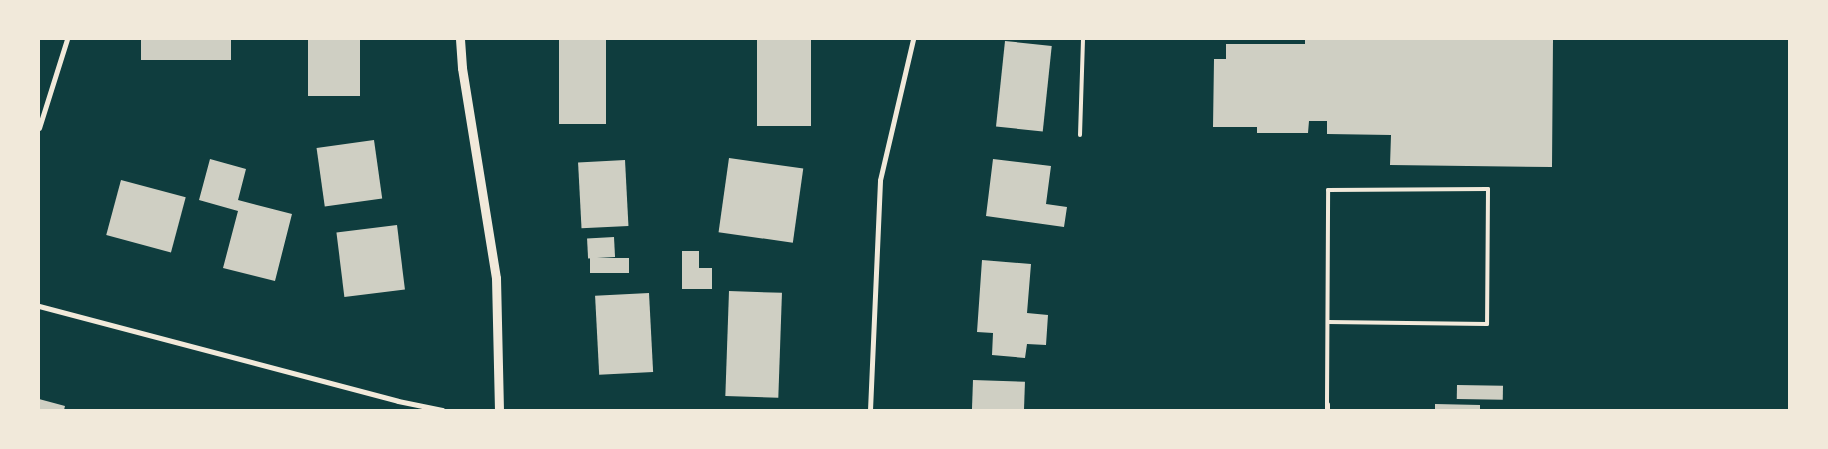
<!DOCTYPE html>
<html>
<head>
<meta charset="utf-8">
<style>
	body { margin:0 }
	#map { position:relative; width:1828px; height:449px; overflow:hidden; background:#0f3d3e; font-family:Mulish,sans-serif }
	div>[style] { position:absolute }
	.building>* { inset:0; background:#cfcfc3; transform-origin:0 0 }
	.service>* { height:4px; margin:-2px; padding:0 2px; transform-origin:2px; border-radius:2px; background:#f1e9da }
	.minor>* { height:5px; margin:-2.5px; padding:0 2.5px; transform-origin:2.5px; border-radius:2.5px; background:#f1e9da }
	.tertiary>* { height:9px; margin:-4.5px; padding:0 4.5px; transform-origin:4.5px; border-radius:4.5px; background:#f1e9da }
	span { translate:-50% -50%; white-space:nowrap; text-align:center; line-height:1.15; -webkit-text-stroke:5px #f1e9da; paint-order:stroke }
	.frame { position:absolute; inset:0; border:40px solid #f1e9da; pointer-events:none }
</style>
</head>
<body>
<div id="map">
	<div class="building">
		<i style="left:141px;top:39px;width:90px;height:21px"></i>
		<i style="left:308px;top:39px;width:52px;height:57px"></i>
		<i style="left:559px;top:39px;width:47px;height:85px"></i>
		<i style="left:757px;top:39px;width:54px;height:87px"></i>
		<i style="clip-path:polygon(1305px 39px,1553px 39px,1552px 167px,1390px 165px,1391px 135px,1327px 134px,1327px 121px,1309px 121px,1308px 133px,1257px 133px,1257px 127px,1213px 127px,1214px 59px,1226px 59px,1226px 44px,1305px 44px)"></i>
		<i style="left:1005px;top:41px;width:47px;height:86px;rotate:6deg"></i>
		<i style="left:374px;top:140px;width:59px;height:58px;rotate:82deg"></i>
		<i style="left:729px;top:158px;width:75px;height:75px;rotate:8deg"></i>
		<i style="clip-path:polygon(210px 159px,246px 169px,238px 200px,292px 214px,275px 281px,223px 268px,238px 211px,199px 200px)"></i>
		<i style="clip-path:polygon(993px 159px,1051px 166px,1046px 204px,1067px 207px,1064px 227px,986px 216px)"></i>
		<i style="left:625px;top:160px;width:66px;height:47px;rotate:87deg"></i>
		<i style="left:121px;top:180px;width:67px;height:57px;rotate:15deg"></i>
		<i style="left:397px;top:225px;width:65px;height:61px;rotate:83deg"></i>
		<i style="left:614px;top:237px;width:20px;height:27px;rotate:87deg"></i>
		<i style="clip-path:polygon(682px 251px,699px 251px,699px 268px,712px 268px,712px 289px,682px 289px)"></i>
		<i style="left:629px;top:258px;width:15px;height:39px;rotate:90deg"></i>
		<i style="clip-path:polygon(982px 260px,1031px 264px,1027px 313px,1048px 315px,1046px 345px,1027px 344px,1025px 358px,992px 355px,993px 333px,977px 332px)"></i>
		<i style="left:729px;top:291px;width:53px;height:105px;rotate:2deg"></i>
		<i style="left:649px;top:293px;width:79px;height:54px;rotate:87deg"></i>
		<i style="left:973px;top:380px;width:52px;height:30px;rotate:2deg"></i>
		<i style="left:1457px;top:385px;width:46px;height:14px;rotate:1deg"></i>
		<i style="clip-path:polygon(39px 399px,65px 406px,64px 410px,39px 410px)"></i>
		<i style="clip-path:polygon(1435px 404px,1480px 405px,1480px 410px,1435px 410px)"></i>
	</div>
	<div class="service">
		<i style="left:1080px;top:135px;width:96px;rotate:-88.2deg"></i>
		<i style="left:1327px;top:404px;width:214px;rotate:-89.7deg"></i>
		<i style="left:1328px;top:190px;width:160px;rotate:-0.4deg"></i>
		<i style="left:1488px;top:189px;width:135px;rotate:90.4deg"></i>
		<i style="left:1487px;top:324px;width:159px;rotate:-179.3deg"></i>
	</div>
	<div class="minor">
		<i style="left:39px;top:128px;width:93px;rotate:-72.5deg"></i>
		<i style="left:39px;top:306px;width:371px;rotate:14.8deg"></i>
		<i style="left:398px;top:401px;width:45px;rotate:11.6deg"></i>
		<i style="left:870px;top:410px;width:230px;rotate:-87.5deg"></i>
		<i style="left:880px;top:180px;width:145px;rotate:-76.8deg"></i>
		<i style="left:1327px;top:410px;width:6px;rotate:-90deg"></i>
	</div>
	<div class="tertiary">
		<i style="left:460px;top:39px;width:29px;rotate:86deg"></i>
		<i style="left:462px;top:68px;width:213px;rotate:80.8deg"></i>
		<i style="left:496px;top:278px;width:132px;rotate:88.7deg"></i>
	</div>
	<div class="frame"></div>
</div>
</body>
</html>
